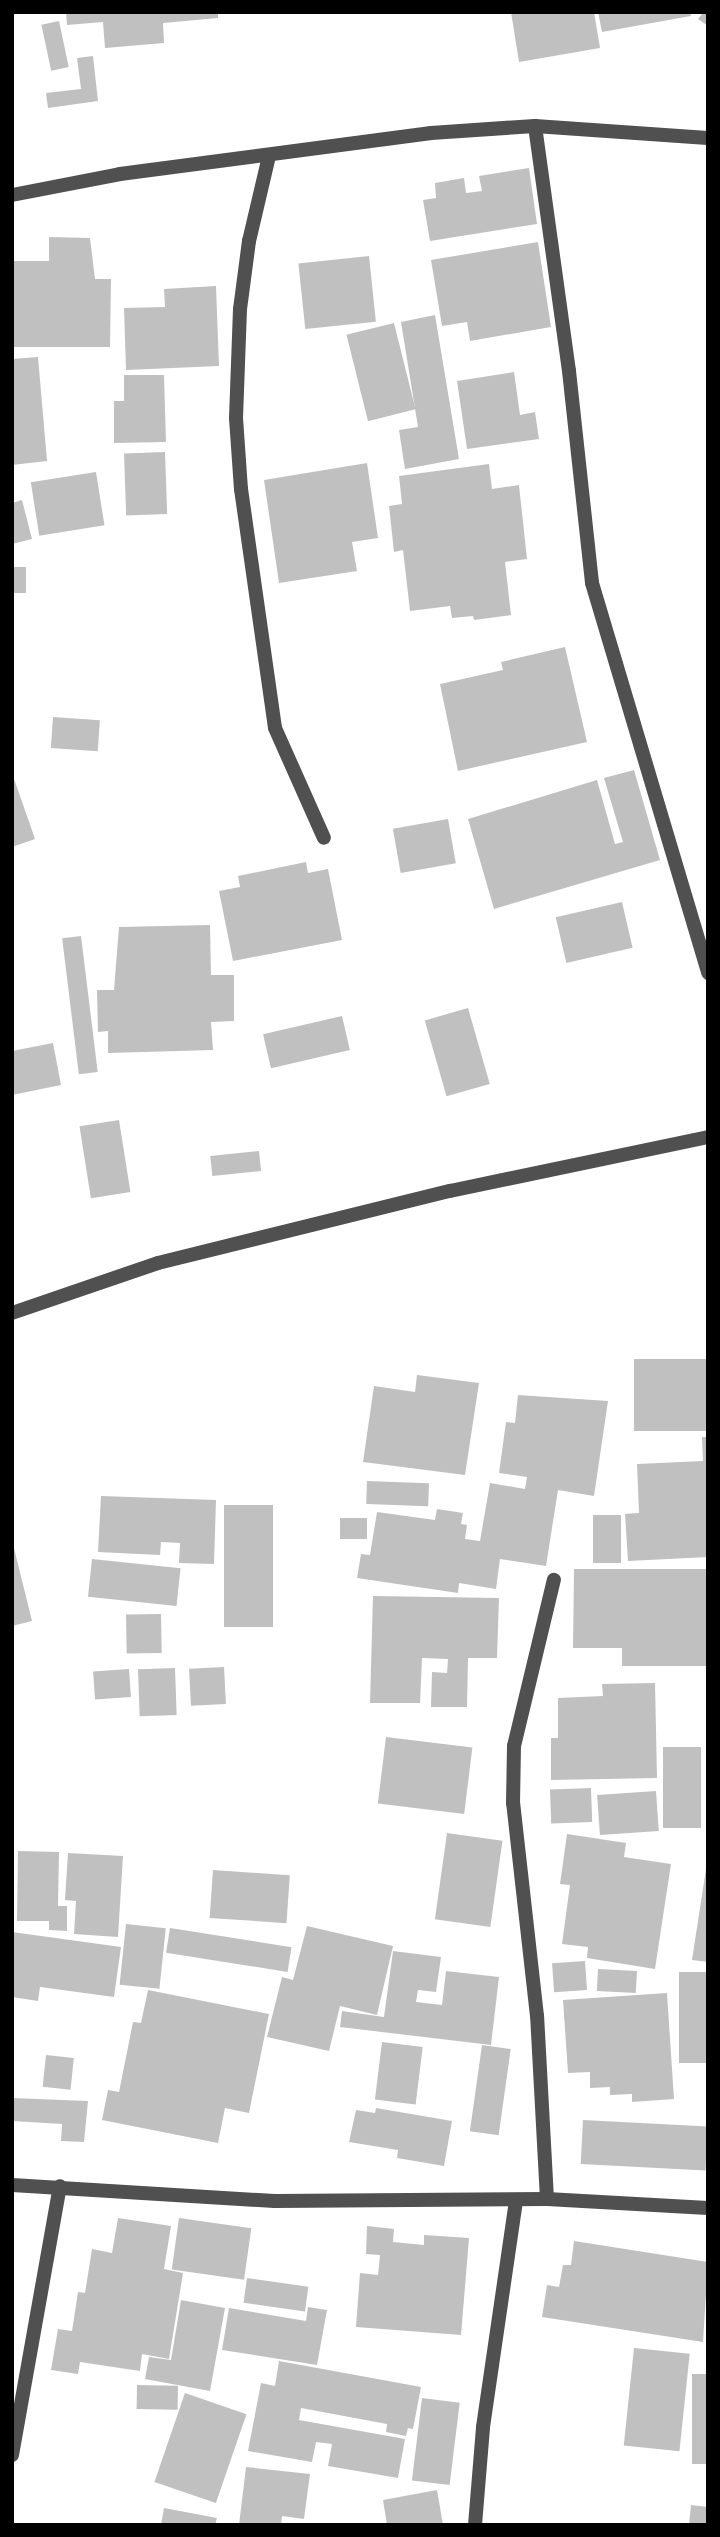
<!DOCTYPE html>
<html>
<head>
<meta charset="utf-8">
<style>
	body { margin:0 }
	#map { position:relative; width:720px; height:2537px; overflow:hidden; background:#fff; font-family:Commissioner,sans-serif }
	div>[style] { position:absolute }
	.building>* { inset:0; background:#c0c0c0; transform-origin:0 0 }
	.minor>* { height:14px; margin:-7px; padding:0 7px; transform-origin:7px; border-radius:7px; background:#505050 }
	span { translate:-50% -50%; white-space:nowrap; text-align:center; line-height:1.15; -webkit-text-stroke:6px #fff; paint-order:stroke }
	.frame { position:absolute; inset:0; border:14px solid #000; pointer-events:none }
</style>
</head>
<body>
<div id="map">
	<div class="building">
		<i style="clip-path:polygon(66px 12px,218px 12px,218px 18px,163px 23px,164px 43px,105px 48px,103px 22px,67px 25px)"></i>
		<i style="clip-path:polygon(511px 12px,594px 12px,600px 48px,519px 62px)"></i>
		<i style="clip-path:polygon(598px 12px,690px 12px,691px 16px,602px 32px)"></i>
		<i style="clip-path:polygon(704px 12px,708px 12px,708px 26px,698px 19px)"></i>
		<i style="left:59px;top:21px;width:47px;height:18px;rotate:78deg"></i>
		<i style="clip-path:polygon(93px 56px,98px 101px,48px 108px,46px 93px,81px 89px,77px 58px)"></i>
		<i style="clip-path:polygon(529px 168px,537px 224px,430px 241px,423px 200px,436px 198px,435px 183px,464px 178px,466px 193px,482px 191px,479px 176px)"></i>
		<i style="clip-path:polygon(49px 237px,90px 238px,95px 279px,111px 279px,110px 347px,13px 347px,14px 261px,49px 261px)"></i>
		<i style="clip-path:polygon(538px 242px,551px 327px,470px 341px,467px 322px,442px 326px,431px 260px)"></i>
		<i style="left:369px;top:256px;width:66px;height:71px;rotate:84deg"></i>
		<i style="clip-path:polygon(216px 286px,219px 366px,126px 370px,124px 308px,165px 307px,164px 289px)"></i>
		<i style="clip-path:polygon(435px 315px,459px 459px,405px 469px,399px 430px,418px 427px,401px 322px)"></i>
		<i style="left:394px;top:323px;width:89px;height:49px;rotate:76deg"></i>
		<i style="clip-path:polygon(38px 357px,47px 461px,12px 465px,12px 359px)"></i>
		<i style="clip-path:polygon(514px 372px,520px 415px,535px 412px,539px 439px,467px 449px,457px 381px)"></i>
		<i style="clip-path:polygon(124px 375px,164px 375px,166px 442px,114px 443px,114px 401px,124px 401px)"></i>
		<i style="left:165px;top:452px;width:62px;height:41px;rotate:88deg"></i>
		<i style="clip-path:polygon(367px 463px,378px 538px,352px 542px,357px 571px,279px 583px,264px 480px)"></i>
		<i style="clip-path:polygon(489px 464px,492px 489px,519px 485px,527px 559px,505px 562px,511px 615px,474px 620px,473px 616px,452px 618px,450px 606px,410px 611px,403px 550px,394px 552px,389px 506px,402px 504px,399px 476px)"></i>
		<i style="left:96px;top:472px;width:54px;height:66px;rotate:81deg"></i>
		<i style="clip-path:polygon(22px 500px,32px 539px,12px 544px,12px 503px)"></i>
		<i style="left:12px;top:567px;width:14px;height:26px"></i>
		<i style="clip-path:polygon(565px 647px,587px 742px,458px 771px,440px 684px,503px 670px,501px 662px)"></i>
		<i style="left:53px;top:717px;width:47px;height:31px;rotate:4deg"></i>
		<i style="clip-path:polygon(634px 770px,660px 860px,494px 909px,468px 819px,597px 780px,615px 844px,623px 842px,604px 778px)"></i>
		<i style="clip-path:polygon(12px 773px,35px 839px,12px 847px)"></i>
		<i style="left:448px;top:819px;width:45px;height:56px;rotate:80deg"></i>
		<i style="clip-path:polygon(306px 862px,308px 873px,328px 869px,342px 940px,233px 961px,219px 891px,240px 887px,238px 876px)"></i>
		<i style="left:622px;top:902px;width:47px;height:68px;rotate:77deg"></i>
		<i style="clip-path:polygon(210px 925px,211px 975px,234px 975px,234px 1021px,211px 1022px,213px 1050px,108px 1053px,108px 1031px,98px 1032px,97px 990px,114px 990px,119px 927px)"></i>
		<i style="left:81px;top:936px;width:137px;height:19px;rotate:83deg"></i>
		<i style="left:468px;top:1008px;width:79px;height:45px;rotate:74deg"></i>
		<i style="left:342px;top:1016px;width:35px;height:81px;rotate:77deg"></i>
		<i style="clip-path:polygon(53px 1043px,61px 1085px,12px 1095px,12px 1051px)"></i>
		<i style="left:119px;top:1120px;width:73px;height:40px;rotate:81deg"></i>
		<i style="left:259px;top:1151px;width:20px;height:49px;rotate:84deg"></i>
		<i style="left:708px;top:1359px;width:72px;height:74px;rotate:90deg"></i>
		<i style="clip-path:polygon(417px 1375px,479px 1383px,465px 1475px,363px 1462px,374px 1386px,415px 1392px)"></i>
		<i style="clip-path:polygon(518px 1395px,608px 1401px,594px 1496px,558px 1490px,546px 1566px,500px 1559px,496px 1589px,459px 1583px,458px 1593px,357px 1578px,361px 1554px,370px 1555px,377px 1512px,435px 1520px,437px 1509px,463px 1513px,461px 1524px,467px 1525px,465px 1539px,480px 1541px,490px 1483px,525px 1489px,527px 1477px,499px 1473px,506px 1422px,515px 1423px)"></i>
		<i style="clip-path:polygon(702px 1437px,708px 1437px,708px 1557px,628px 1561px,625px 1514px,639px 1513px,637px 1464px,703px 1461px)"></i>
		<i style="left:367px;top:1481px;width:62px;height:23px;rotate:2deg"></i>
		<i style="clip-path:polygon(101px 1496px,216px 1500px,214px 1564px,179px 1563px,180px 1543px,161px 1542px,160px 1555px,98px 1552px)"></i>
		<i style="left:273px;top:1505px;width:122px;height:49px;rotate:90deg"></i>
		<i style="left:593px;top:1515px;width:28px;height:48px"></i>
		<i style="left:340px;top:1518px;width:27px;height:21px"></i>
		<i style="clip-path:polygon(13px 1544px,32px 1621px,12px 1626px,12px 1545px)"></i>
		<i style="left:92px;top:1559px;width:89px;height:38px;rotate:6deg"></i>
		<i style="clip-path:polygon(574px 1569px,708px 1569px,708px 1666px,622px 1666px,622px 1648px,573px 1648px)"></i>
		<i style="clip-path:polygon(373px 1596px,499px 1598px,497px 1658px,468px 1658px,467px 1707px,431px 1707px,432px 1672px,447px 1673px,448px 1659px,422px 1658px,420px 1703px,370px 1703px)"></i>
		<i style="left:161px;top:1614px;width:39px;height:35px;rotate:89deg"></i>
		<i style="left:224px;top:1667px;width:37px;height:35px;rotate:87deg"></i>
		<i style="left:175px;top:1668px;width:47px;height:37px;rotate:88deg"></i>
		<i style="left:129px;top:1669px;width:28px;height:36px;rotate:86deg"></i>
		<i style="clip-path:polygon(655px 1683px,657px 1778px,551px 1780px,551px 1738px,558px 1738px,558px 1698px,603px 1696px,602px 1684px)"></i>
		<i style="left:386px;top:1737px;width:87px;height:67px;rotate:7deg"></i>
		<i style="left:663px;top:1747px;width:38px;height:81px"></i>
		<i style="left:591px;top:1788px;width:34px;height:41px;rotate:88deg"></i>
		<i style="left:656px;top:1791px;width:40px;height:59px;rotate:86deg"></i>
		<i style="left:447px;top:1833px;width:56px;height:87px;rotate:8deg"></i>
		<i style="clip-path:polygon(567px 1834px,626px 1843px,624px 1857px,671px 1864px,655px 1969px,587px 1958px,588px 1947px,562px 1944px,570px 1885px,560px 1884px)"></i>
		<i style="clip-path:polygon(18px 1851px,59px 1852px,58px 1906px,67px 1906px,67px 1931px,49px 1930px,49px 1921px,17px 1921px)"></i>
		<i style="clip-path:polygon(68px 1853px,123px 1856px,118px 1937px,74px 1934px,76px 1901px,65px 1900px)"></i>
		<i style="clip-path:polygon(706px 1869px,708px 1869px,708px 1962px,692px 1960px)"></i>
		<i style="left:213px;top:1870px;width:77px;height:48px;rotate:4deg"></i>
		<i style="left:126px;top:1924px;width:40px;height:61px;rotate:6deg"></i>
		<i style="clip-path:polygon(307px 1926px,393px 1946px,377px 2015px,340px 2006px,329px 2051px,267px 2037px,282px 1977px,293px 1980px)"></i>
		<i style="left:170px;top:1928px;width:123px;height:25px;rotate:9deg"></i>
		<i style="clip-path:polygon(12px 1932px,121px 1947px,114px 1997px,40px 1987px,38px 2001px,12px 1997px)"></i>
		<i style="clip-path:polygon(393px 1951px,441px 1957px,436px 1992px,418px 1990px,416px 2002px,442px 2005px,446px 1971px,499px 1977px,491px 2045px,340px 2027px,342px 2011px,384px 2017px)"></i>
		<i style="left:585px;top:1961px;width:29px;height:33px;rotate:86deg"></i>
		<i style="left:598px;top:1969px;width:39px;height:22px;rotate:3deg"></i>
		<i style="left:679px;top:1972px;width:29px;height:91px"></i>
		<i style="clip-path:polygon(148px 1990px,269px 2014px,249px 2113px,225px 2108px,218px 2143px,102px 2120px,108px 2090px,119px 2092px,133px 2022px,141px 2023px)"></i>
		<i style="clip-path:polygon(667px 1993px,674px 2099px,632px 2102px,632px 2094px,610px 2095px,610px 2087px,590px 2088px,590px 2072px,568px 2073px,563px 2000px)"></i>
		<i style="left:382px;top:2042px;width:41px;height:58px;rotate:7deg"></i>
		<i style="left:482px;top:2045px;width:29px;height:87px;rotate:8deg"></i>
		<i style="left:46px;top:2055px;width:28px;height:32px;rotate:6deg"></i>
		<i style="clip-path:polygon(12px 2098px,88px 2101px,84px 2142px,61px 2141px,62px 2124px,12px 2121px)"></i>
		<i style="clip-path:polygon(376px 2108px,452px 2121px,444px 2166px,397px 2158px,398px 2150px,349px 2142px,356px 2110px,375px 2113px)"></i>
		<i style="left:583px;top:2120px;width:125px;height:44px;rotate:3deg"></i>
		<i style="clip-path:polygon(118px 2218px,171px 2226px,164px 2269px,183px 2273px,169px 2359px,142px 2354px,140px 2371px,80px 2362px,78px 2374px,51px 2370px,58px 2329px,72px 2331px,78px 2292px,85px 2293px,92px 2249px,112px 2253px)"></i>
		<i style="left:179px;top:2218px;width:73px;height:52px;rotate:8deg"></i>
		<i style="clip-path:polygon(367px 2226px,394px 2229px,393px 2242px,424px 2245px,424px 2235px,469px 2238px,461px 2335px,356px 2327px,360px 2273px,378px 2275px,380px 2255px,366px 2254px)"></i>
		<i style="clip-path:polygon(574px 2241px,708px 2262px,703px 2342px,542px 2317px,547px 2285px,559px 2287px,563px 2265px,571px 2265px)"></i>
		<i style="left:247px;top:2278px;width:62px;height:25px;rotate:8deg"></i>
		<i style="clip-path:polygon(181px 2300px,225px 2308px,210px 2391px,145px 2379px,149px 2357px,171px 2360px)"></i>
		<i style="clip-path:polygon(308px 2307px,327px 2310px,317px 2365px,222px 2350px,229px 2308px,306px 2321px)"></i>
		<i style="left:634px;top:2348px;width:56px;height:98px;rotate:6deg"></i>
		<i style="clip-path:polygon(279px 2361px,421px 2387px,413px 2429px,408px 2428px,406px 2436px,386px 2432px,387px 2424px,301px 2408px,299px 2420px,405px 2439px,398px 2478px,328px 2466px,332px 2444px,316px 2442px,312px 2462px,248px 2451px,261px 2383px,275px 2386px)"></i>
		<i style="left:692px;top:2374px;width:16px;height:90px"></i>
		<i style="left:137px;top:2385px;width:41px;height:24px;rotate:1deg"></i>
		<i style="left:185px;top:2393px;width:65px;height:94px;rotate:19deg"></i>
		<i style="left:422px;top:2398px;width:38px;height:83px;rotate:7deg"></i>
		<i style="clip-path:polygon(246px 2467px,310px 2474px,304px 2519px,282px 2516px,281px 2525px,239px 2525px)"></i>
		<i style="clip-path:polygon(437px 2490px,443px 2525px,387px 2525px,383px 2500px)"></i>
		<i style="clip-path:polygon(691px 2505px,708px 2507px,708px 2525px,689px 2525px)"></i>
		<i style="clip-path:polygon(164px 2508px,217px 2518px,215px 2525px,161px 2525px)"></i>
	</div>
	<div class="minor">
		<i style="left:535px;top:126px;width:247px;rotate:82.1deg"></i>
		<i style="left:569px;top:371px;width:213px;rotate:83.8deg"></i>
		<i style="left:592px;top:583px;width:407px;rotate:73.4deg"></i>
		<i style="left:269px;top:156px;width:87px;rotate:103.2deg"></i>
		<i style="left:249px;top:241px;width:69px;rotate:97.5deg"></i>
		<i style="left:240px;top:309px;width:109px;rotate:92.1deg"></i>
		<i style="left:236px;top:418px;width:71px;rotate:86deg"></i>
		<i style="left:241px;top:489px;width:241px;rotate:81.9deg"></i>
		<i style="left:275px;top:728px;width:120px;rotate:66deg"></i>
		<i style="left:12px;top:195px;width:110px;rotate:-11deg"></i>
		<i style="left:120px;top:174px;width:314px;rotate:-7.5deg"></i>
		<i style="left:431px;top:133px;width:104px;rotate:-3.9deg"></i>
		<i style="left:535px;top:126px;width:173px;rotate:4deg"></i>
		<i style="left:12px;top:1313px;width:154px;rotate:-18.9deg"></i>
		<i style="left:158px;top:1263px;width:301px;rotate:-13.9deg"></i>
		<i style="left:450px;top:1191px;width:264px;rotate:-11.8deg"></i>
		<i style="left:12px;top:2185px;width:263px;rotate:3.5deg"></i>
		<i style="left:275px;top:2201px;width:272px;rotate:-0.4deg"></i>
		<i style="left:547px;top:2199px;width:161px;rotate:3.2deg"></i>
		<i style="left:547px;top:2199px;width:183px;rotate:-93.1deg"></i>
		<i style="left:537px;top:2016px;width:214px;rotate:-96.4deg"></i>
		<i style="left:513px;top:1803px;width:57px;rotate:-89deg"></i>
		<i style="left:514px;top:1746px;width:171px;rotate:-76.5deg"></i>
		<i style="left:12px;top:2455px;width:273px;rotate:-79.9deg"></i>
		<i style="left:475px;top:2525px;width:98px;rotate:-85.3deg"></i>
		<i style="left:483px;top:2427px;width:227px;rotate:-81.7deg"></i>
	</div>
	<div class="frame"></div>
</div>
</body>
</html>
